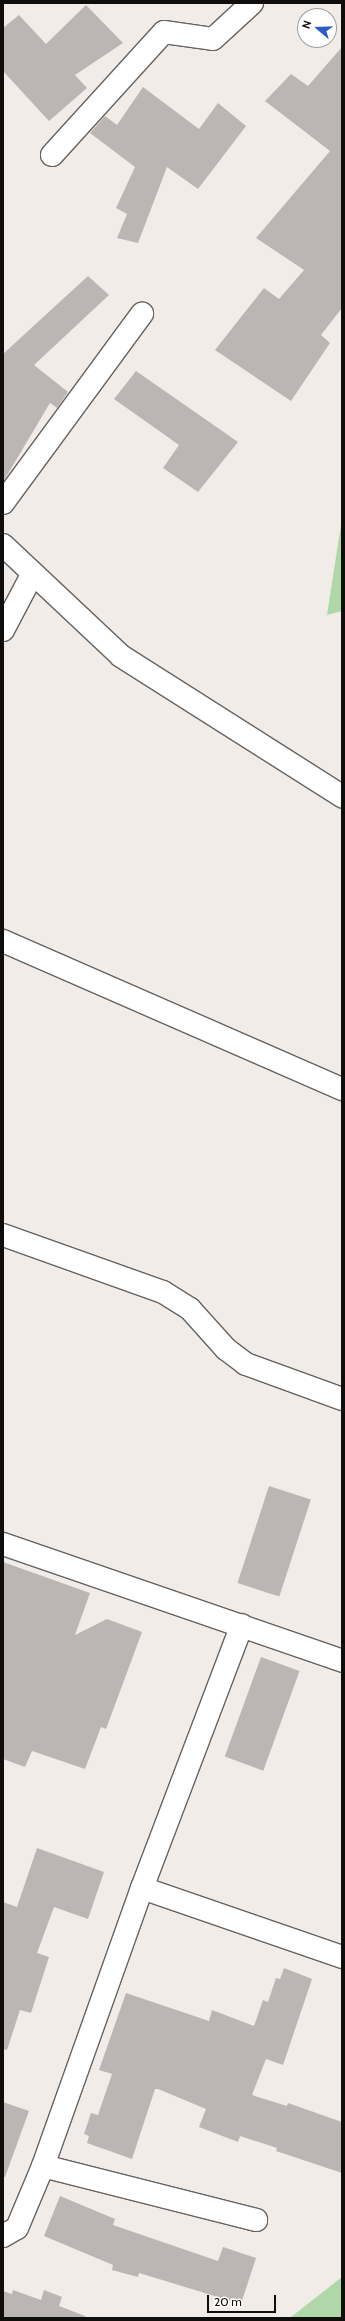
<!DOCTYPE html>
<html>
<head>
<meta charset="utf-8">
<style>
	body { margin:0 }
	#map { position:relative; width:345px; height:2321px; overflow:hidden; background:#f1ece8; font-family:Cabin,sans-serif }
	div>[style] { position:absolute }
	.green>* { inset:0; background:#afd7a7 }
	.building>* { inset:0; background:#bbb6b4; transform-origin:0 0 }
	.roads { filter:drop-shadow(1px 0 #676360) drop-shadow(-1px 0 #676360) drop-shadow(0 1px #676360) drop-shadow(0 -1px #676360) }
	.minor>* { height:22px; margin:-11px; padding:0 11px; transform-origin:11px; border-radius:11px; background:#fff }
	span { translate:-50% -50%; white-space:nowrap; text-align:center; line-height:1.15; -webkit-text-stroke:3.5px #fff; paint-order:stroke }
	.frame { position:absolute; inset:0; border:4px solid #0f0e0c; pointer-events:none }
	.north { position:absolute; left:297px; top:8px; width:40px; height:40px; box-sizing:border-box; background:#fff; border:1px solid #9f9f9e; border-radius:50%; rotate:289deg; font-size:11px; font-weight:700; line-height:16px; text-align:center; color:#0f0e0c }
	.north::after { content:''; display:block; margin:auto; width:14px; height:18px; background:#2e5ac9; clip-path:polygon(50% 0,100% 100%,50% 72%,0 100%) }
	.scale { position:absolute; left:207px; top:2295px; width:69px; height:18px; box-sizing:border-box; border:2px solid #0f0e0c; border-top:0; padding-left:5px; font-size:12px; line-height:14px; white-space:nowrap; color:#0f0e0c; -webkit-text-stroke:3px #fff; paint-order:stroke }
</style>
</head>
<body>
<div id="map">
	<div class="green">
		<i style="clip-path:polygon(342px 516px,342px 611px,327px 615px,341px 525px)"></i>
		<i style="clip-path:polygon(342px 2277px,342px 2318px,289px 2318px,291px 2317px)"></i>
	</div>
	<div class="building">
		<i style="clip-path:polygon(86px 5px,123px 43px,75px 75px,87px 88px,49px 121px,3px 71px,3px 28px,19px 15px,46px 44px)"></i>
		<i style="clip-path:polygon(342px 47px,342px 308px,321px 335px,330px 343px,291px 401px,215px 350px,264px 288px,279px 299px,304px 270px,256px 238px,330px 151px,265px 101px,291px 74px,308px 86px)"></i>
		<i style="clip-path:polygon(143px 87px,199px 129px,218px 103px,246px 126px,198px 189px,167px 167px,138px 243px,117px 238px,127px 214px,116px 208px,135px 167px,90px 133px,105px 116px,117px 125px)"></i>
		<i style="clip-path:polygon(88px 276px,109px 295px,34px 365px,68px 392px,57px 408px,50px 403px,3px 482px,3px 354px)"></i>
		<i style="clip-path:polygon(136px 371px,238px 442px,198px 492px,163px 468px,179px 445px,114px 399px)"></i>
		<i style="left:269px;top:1486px;width:44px;height:102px;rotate:18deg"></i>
		<i style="clip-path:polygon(3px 1562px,90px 1593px,75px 1635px,107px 1619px,142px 1632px,106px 1729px,101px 1727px,85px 1769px,32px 1751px,25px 1767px,3px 1759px)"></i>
		<i style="left:261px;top:1657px;width:41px;height:106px;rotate:20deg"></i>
		<i style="clip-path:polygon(37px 1848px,104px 1872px,88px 1919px,54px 1907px,37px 1953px,49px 1957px,31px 2013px,20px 2010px,7px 2050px,3px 2049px,3px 1902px,17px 1907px)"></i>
		<i style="clip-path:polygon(284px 1968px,312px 1979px,283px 2065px,266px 2059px,252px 2095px,287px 2106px,288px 2103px,342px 2122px,342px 2173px,276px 2151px,277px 2148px,240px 2136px,238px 2142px,199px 2127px,206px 2109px,158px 2089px,155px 2089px,132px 2159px,87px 2143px,89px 2136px,84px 2134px,91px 2113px,98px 2115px,112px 2074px,99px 2070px,126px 1993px,209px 2021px,212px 2010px,254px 2026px,263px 2000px,268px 2002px,276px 1978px,280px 1979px)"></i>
		<i style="clip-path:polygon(3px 2102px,29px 2111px,5px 2177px,3px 2177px)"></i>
		<i style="clip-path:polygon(60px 2196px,115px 2219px,113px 2225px,218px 2261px,223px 2247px,256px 2258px,241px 2304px,139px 2273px,138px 2277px,112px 2270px,113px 2265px,44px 2236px)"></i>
		<i style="clip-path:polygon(13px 2290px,41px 2300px,44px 2290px,62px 2297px,59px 2306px,85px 2316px,85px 2318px,3px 2318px,3px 2291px,12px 2294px)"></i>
	</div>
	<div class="roads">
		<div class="minor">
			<i style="left:52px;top:155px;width:166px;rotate:-47.7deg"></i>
			<i style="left:164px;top:32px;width:49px;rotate:8.1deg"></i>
			<i style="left:213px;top:39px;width:53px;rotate:-42.7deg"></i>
			<i style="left:3px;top:503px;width:235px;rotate:-53.7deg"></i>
			<i style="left:3px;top:545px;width:162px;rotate:43.2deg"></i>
			<i style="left:121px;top:656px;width:262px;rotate:32.4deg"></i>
			<i style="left:3px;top:630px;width:62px;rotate:-62.2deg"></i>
			<i style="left:3px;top:941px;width:370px;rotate:23.6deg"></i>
			<i style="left:3px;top:1235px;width:170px;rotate:19.6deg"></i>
			<i style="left:163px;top:1292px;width:32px;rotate:32deg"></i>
			<i style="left:190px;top:1309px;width:54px;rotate:48deg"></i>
			<i style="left:226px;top:1349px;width:25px;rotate:37deg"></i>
			<i style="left:246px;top:1364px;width:102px;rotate:20deg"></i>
			<i style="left:3px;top:1544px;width:359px;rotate:19deg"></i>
			<i style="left:142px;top:1888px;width:212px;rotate:19deg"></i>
			<i style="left:43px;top:2166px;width:220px;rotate:14.2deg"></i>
			<i style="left:3px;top:2236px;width:16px;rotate:-30deg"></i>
			<i style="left:17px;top:2228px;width:67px;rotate:-67.2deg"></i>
			<i style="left:43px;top:2166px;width:295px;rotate:-70.4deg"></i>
			<i style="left:142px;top:1888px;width:281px;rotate:-69.2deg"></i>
		</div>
	</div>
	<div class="frame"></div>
	<div class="north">N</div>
	<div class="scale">20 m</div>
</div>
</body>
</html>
